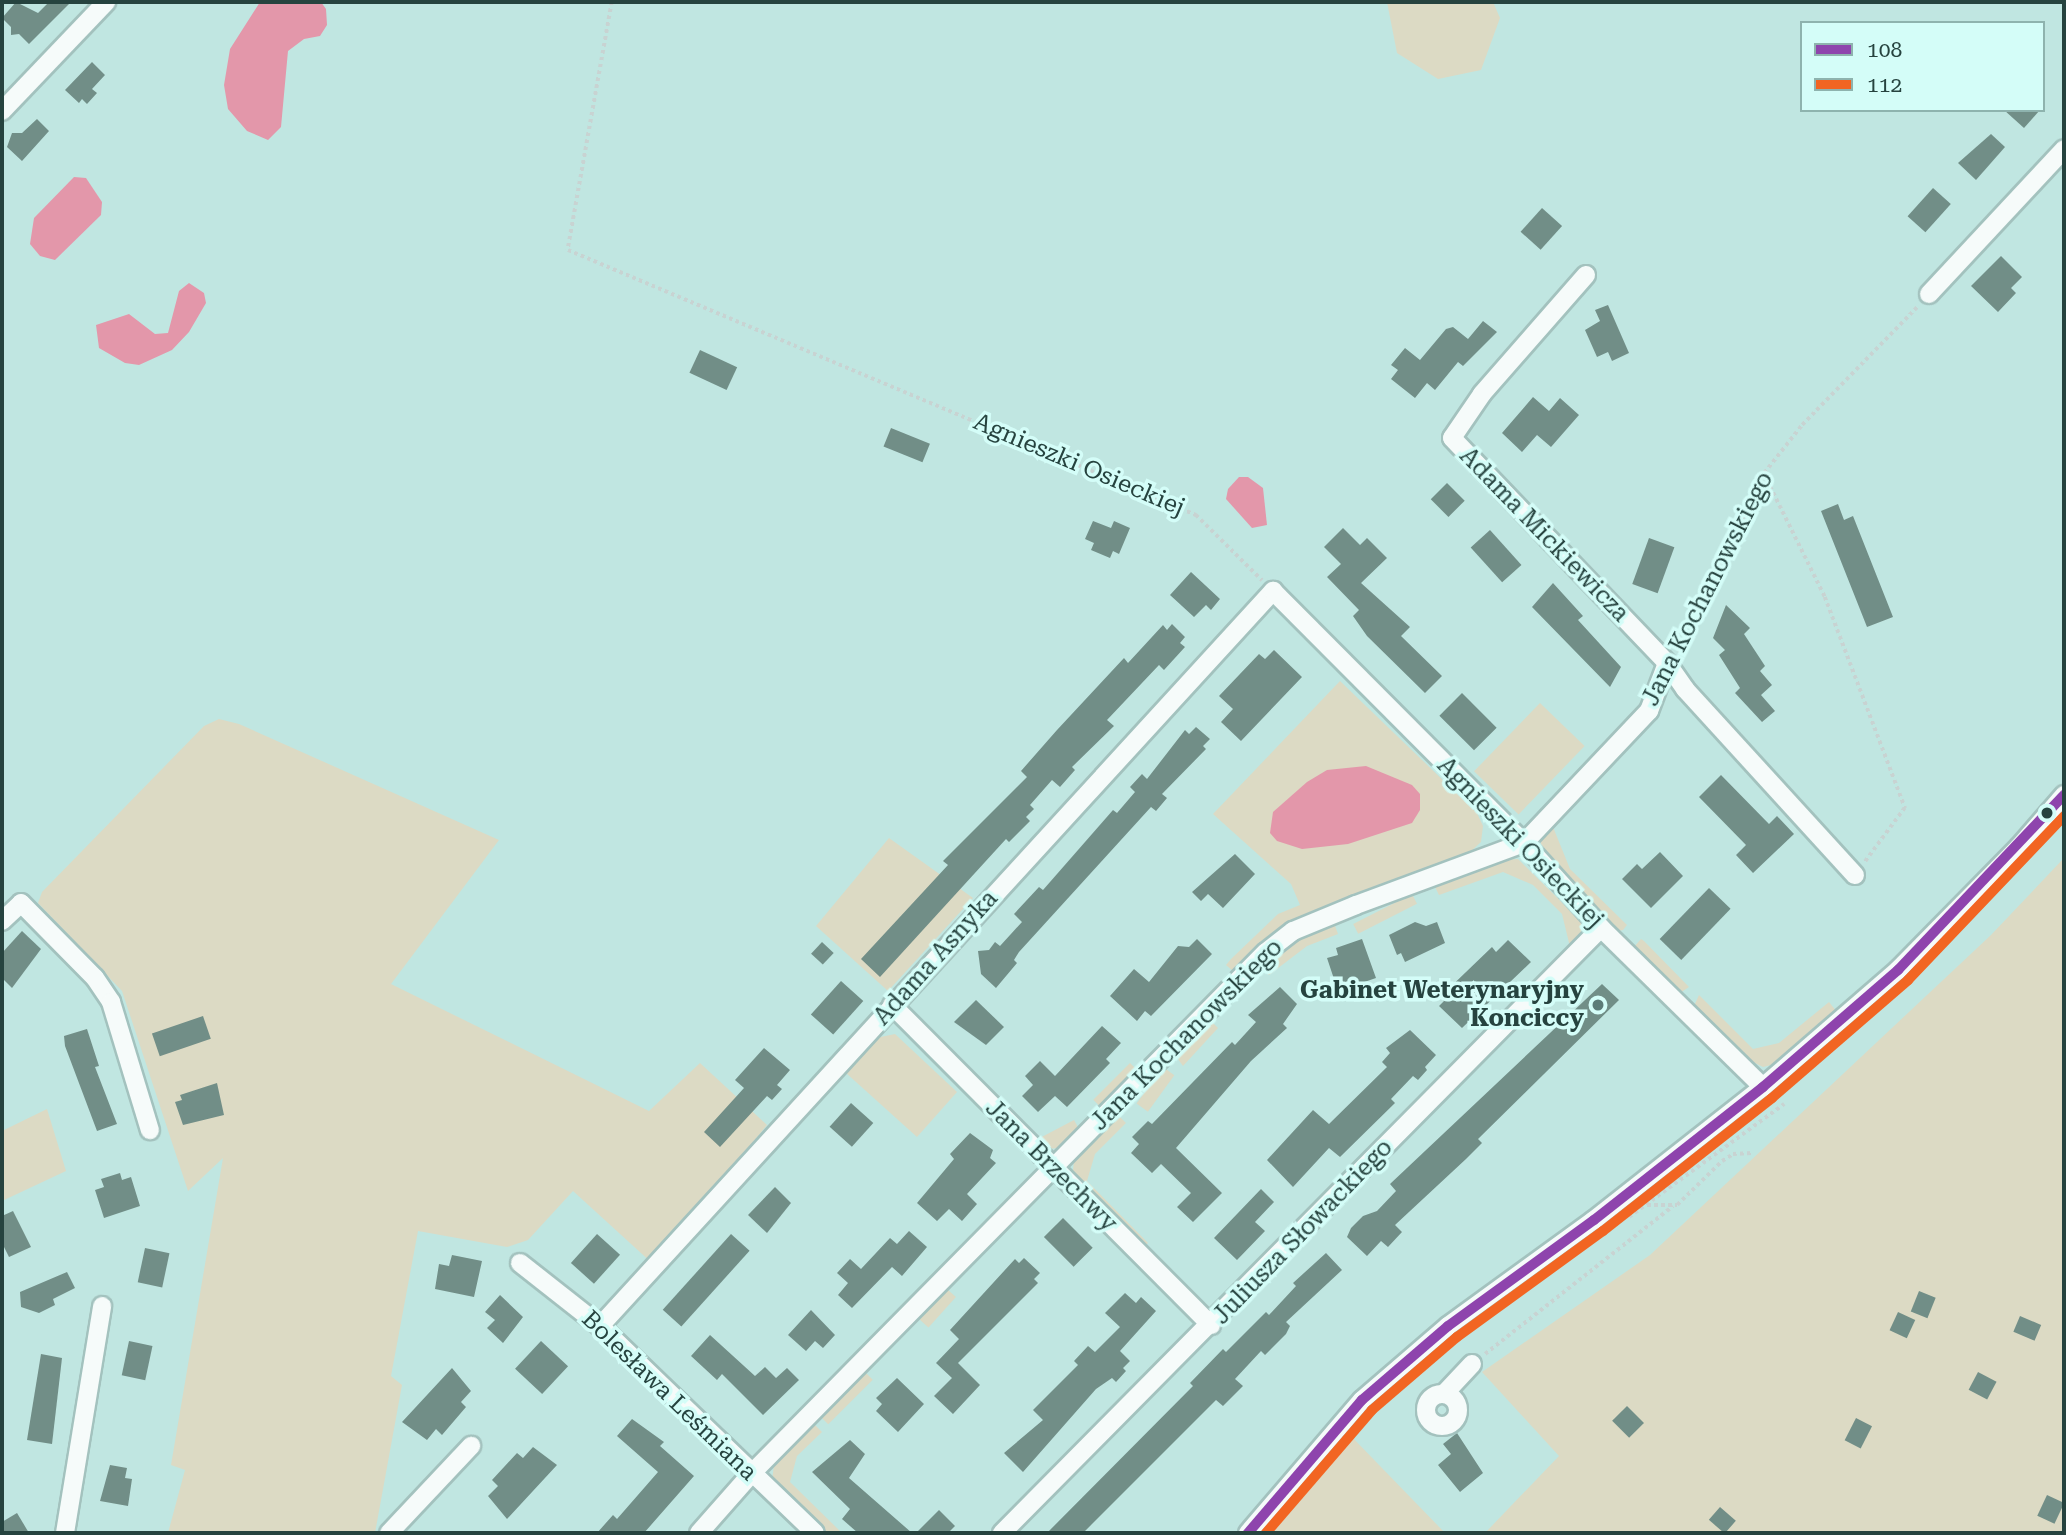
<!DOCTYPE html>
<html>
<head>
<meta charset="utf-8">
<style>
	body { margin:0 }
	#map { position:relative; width:2066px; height:1535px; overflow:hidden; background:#c0e6e1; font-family:"Roboto Serif",serif }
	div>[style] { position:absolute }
	.green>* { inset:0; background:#dcdac4; transform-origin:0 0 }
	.water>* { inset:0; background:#e397aa }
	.building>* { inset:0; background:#718e87; transform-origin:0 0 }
	.path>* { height:3.5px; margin-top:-1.75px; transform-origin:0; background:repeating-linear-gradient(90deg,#c8d3d2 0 3.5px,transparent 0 7px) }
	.roads { filter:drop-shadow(2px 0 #a3c2be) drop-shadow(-2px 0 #a3c2be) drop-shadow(0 2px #a3c2be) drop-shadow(0 -2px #a3c2be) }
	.minor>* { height:18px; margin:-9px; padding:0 9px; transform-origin:9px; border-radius:9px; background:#f6fbfa }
	.minor>.ring { margin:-9px; padding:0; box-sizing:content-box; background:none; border:18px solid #f6fbfa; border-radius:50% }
	.bus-1>* { height:10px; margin:-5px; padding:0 5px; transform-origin:5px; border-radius:5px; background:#8e44ad }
	.bus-2>* { height:10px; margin:-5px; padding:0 5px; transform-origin:5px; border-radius:5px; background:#f26522 }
	.dots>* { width:19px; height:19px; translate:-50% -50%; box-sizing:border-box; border:4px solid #d4fdf8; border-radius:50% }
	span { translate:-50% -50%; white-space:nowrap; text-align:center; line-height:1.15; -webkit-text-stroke:7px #d4fdf8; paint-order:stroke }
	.street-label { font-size:24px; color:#26433f }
	.poi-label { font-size:24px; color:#26433f; font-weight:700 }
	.right { translate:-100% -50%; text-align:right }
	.frame { position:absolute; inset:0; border:4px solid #26433f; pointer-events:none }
	.legend { position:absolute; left:1800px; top:21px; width:245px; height:91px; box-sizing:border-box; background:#d4fdf8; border:2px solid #8eb3ae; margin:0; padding:9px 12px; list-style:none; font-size:21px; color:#26433f }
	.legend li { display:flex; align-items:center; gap:14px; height:35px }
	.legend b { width:35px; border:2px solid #8eb3ae }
</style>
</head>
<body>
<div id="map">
	<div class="green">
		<i style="clip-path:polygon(1387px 2px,1493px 2px,1500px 18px,1481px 70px,1438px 79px,1397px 53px)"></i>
		<i style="clip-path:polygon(1340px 681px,1477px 813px,1483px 826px,1481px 842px,1467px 855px,1283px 927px,1234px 972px,1226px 965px,1231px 959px,1278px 914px,1300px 905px,1291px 884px,1213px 814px)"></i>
		<i style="left:1540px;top:703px;width:62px;height:95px;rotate:44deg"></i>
		<i style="clip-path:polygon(219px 719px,239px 724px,499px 840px,391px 984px,649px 1111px,700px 1063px,767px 1125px,653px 1264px,573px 1191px,528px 1240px,507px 1247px,418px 1231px,391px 1376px,402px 1385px,375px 1533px,168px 1533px,185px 1470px,171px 1465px,223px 1158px,188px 1191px,122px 991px,38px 903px,42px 892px,204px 726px)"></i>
		<i style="clip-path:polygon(1553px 827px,1570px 869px,1627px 925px,1623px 930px,1618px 931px,1540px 851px,1542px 834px)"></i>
		<i style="clip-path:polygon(889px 838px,973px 898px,888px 991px,816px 926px)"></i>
		<i style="clip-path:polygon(2064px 858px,2064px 1533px,1485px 1533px,1559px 1456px,1482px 1372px,1650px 1255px,1991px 935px)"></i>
		<i style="clip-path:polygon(1518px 859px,1582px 922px,1583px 935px,1571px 951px,1562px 914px,1533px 885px,1503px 872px,1439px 895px,1434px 885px,1500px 860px)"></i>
		<i style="left:1412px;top:894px;width:11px;height:66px;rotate:63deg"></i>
		<i style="clip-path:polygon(1334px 923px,1338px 934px,1307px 946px,1269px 975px,1262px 968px,1289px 944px)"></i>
		<i style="clip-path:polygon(1641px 939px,1644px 941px,1689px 987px,1680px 993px,1634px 947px)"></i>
		<i style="clip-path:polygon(1699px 995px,1753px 1049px,1779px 1043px,1829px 1002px,1837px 1012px,1779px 1063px,1763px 1067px,1749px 1060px,1694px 1006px)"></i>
		<i style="clip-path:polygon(1210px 1020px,1218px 1028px,1183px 1066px,1175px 1055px)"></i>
		<i style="clip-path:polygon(895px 1034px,957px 1092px,917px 1137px,846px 1073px,876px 1038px)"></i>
		<i style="left:1130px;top:1063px;width:10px;height:52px;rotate:45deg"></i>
		<i style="left:1163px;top:1067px;width:14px;height:45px;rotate:36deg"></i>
		<i style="clip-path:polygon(47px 1109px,66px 1171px,2px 1201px,2px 1131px)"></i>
		<i style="clip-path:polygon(1117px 1114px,1126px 1123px,1095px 1154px,1087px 1181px,1148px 1243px,1143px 1248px,1075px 1179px,1073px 1171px,1074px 1159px)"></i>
		<i style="clip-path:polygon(1074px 1120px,1079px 1129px,1059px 1148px,1047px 1149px,1036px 1140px)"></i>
		<i style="left:947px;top:1289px;width:12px;height:41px;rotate:42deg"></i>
		<i style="left:865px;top:1372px;width:11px;height:63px;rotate:45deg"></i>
		<i style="clip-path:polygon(814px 1424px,822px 1432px,797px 1456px,790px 1482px,842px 1533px,826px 1533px,772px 1481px,774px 1465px)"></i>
		<i style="clip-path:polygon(1349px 1434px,1445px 1533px,1265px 1533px)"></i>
	</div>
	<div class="water">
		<i style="clip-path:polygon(260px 2px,321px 2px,326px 9px,327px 25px,320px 36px,304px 39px,288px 51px,281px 127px,268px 140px,247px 131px,228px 109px,224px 85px,230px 49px)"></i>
		<i style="clip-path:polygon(74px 177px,86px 178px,102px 202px,101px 215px,55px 260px,40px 256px,30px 244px,34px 218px)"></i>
		<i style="clip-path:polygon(189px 283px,204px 293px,206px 303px,189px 332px,172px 350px,139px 365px,125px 363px,99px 348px,96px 325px,129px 314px,155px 334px,168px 333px,179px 291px)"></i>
		<i style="clip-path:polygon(1239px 477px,1248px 477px,1263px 488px,1267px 525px,1252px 528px,1226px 499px,1228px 489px)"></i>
		<i style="clip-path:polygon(1366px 766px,1412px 785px,1420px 794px,1420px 810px,1412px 823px,1348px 844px,1302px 849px,1277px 841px,1270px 833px,1273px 812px,1307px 782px,1327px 770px)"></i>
	</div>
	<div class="building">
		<i style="clip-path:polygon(16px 2px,38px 13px,49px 2px,71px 2px,29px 44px,19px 34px,11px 35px,11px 27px,2px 18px)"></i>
		<i style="clip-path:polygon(92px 62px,105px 75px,92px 89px,97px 93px,87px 104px,82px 99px,79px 103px,65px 90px)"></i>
		<i style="clip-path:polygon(2004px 110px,2040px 110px,2024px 128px)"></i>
		<i style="clip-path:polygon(37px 119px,49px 131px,22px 161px,7px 147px,12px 133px,22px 133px)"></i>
		<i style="clip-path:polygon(1991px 134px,2005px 147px,1976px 180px,1958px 163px)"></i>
		<i style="left:1933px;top:188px;width:24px;height:38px;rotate:42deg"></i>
		<i style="left:1542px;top:208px;width:27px;height:32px;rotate:42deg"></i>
		<i style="clip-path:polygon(2001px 256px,2022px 277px,2011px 288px,2016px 293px,1998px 312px,1971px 286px)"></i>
		<i style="clip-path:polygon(1608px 305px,1629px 353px,1612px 361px,1608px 352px,1597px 357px,1585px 330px,1600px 321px,1595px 310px)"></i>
		<i style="clip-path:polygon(1483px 321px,1497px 332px,1463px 366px,1458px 362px,1435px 390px,1427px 383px,1415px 398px,1391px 379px,1398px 370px,1391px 365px,1405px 348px,1420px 360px,1446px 329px,1453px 327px,1468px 339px)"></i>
		<i style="left:700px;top:350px;width:41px;height:25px;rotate:25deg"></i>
		<i style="clip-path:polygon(1533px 397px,1549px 411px,1560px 398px,1579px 415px,1551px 447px,1537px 435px,1522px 452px,1502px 433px)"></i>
		<i style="left:891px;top:428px;width:42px;height:20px;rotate:22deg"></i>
		<i style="left:1447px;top:483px;width:25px;height:23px;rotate:45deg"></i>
		<i style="clip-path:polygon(1838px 504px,1844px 520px,1853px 516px,1893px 617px,1867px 627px,1821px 511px)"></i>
		<i style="clip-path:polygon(1093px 521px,1111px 528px,1114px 521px,1130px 528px,1119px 554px,1113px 551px,1110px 558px,1091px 550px,1094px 543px,1085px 539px)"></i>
		<i style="clip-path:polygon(1343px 528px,1360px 545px,1367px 538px,1387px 558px,1361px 583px,1410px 627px,1401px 636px,1442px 676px,1425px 693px,1367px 636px,1353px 616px,1359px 610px,1327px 577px,1341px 564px,1324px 547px)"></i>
		<i style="left:1490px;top:530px;width:47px;height:26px;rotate:48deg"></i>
		<i style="left:1649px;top:538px;width:27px;height:49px;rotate:20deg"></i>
		<i style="clip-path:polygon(1191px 572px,1220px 599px,1211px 610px,1206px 605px,1194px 617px,1170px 595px)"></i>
		<i style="clip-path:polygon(1553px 583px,1583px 616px,1578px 620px,1621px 667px,1610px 687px,1532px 607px)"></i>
		<i style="clip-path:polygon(1726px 605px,1750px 628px,1744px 634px,1765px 666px,1760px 671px,1772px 685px,1761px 695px,1775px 711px,1762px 722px,1735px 693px,1740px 688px,1719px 655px,1725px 650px,1713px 638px)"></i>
		<i style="clip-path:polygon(1172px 624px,1185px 637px,1180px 643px,1185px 647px,1164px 670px,1159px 665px,1107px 720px,1114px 726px,1072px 767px,1075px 770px,1060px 787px,1052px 780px,1030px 805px,1034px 809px,1026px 817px,1030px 821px,1009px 842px,1006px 839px,880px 977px,861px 959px,948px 865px,943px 861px,1027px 777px,1021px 771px,1057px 730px,1124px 658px,1128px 663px,1163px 625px,1167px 630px)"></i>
		<i style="clip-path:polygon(1274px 650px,1302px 677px,1241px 741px,1221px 722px,1233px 709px,1219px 696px,1259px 654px,1265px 659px)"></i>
		<i style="left:1462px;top:693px;width:49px;height:32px;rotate:45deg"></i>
		<i style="clip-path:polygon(1196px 727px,1210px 739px,1203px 746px,1206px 749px,1162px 794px,1167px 798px,1156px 811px,1151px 807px,1019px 952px,1014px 960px,1017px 963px,996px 988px,981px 974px,978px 951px,989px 950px,995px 942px,1000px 946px,1022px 922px,1014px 914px,1039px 887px,1043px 890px,1113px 810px,1117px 813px,1135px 792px,1130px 787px,1142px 774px,1147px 779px,1185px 730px,1189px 734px)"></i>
		<i style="clip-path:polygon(1721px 775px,1769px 824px,1777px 816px,1794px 834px,1753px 873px,1736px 855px,1746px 845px,1699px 797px)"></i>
		<i style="clip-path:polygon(1660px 852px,1683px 876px,1651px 908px,1622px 879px,1637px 864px,1642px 869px)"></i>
		<i style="clip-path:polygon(1235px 854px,1255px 874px,1223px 908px,1208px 894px,1201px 901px,1192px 892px)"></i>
		<i style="left:1709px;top:888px;width:30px;height:71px;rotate:44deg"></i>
		<i style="clip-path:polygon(1415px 922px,1426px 926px,1437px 922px,1445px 943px,1405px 962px,1401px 953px,1397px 955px,1389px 935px)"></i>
		<i style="clip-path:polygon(22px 931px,41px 949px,12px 988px,2px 978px,2px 953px)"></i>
		<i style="clip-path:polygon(1197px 939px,1212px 954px,1151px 1016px,1145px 1011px,1137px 1021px,1110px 996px,1134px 969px,1149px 982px,1178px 946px,1189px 947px)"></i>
		<i style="clip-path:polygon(1362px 939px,1376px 978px,1338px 991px,1327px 958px,1338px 955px,1336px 948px)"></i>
		<i style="clip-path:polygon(1508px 940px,1531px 962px,1462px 1028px,1439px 1006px,1444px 1001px,1440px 997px,1492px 947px,1496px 952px)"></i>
		<i style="left:822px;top:942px;width:16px;height:16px;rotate:43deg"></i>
		<i style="left:841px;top:981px;width:30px;height:45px;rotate:42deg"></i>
		<i style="clip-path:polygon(1602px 984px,1619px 1000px,1478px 1139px,1482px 1143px,1466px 1159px,1395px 1225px,1402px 1232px,1388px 1247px,1381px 1241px,1367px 1256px,1347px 1237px,1351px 1228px,1363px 1216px,1377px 1211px,1396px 1191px,1390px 1184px)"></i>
		<i style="clip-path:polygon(1280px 987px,1297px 1004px,1283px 1024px,1287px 1028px,1251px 1061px,1176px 1148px,1222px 1193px,1193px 1222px,1177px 1207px,1191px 1193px,1161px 1164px,1152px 1173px,1131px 1153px,1139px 1144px,1132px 1137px,1148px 1121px,1152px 1124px,1232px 1042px,1235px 1045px,1256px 1022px,1248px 1015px)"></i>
		<i style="clip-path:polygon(976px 1000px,1004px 1027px,986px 1045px,954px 1022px)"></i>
		<i style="left:203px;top:1016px;width:24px;height:54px;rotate:71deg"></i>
		<i style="clip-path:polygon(1102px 1026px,1121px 1043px,1106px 1059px,1110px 1063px,1067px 1107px,1055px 1096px,1038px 1112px,1022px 1096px,1033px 1085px,1025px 1076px,1040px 1061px,1055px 1076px)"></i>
		<i style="clip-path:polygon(87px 1029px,99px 1066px,95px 1067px,117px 1124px,97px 1131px,65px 1046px,64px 1036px)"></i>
		<i style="clip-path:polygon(1410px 1030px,1436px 1055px,1425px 1067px,1427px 1070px,1418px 1080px,1413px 1076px,1391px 1099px,1395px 1103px,1340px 1157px,1329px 1148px,1293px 1187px,1267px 1160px,1313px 1110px,1329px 1124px,1387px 1067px,1382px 1062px,1390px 1053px,1386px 1048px)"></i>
		<i style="clip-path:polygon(764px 1048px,790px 1070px,777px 1085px,782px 1089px,772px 1100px,767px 1096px,720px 1147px,704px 1132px,744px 1088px,735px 1080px)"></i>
		<i style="clip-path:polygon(217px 1083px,224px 1115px,183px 1125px,175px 1102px,182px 1100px,180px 1095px)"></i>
		<i style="left:851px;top:1103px;width:30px;height:32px;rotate:42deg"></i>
		<i style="clip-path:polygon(970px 1133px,993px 1150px,990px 1158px,996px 1163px,967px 1194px,977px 1204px,962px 1221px,949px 1209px,937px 1221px,917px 1203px,954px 1159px,950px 1154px)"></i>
		<i style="clip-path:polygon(120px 1173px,122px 1180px,131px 1177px,140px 1206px,104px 1218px,95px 1190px,104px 1187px,101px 1179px)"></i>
		<i style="clip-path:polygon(775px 1187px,791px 1203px,767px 1233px,748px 1215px)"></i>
		<i style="clip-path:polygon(1261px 1189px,1274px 1202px,1255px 1222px,1265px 1231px,1237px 1260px,1214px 1238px)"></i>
		<i style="clip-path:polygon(13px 1211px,31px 1247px,9px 1257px,2px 1243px,2px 1216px)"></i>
		<i style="left:1063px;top:1218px;width:42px;height:27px;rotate:45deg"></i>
		<i style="clip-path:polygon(909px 1231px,927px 1247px,902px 1276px,892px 1267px,852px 1308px,838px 1295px,848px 1283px,837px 1273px,850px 1259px,861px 1269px,890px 1238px,897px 1244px)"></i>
		<i style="left:597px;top:1234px;width:31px;height:39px;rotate:42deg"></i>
		<i style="left:731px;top:1234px;width:25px;height:102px;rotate:42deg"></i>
		<i style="left:145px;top:1248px;width:25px;height:35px;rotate:12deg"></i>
		<i style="clip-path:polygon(1326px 1253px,1342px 1270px,1286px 1322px,1290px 1326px,1286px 1334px,1265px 1355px,1261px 1351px,1235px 1379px,1243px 1386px,1223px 1406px,1216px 1400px,1083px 1533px,1047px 1533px,1193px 1386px,1190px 1383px,1223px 1349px,1226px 1352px,1266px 1312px,1269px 1315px,1296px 1286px,1293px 1283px)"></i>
		<i style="clip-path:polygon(452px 1255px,482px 1261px,474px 1297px,435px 1289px,439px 1264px,449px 1266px)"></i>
		<i style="clip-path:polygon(1024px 1258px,1040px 1273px,1034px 1279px,1038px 1283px,958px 1363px,980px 1385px,953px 1414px,934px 1396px,952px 1378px,936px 1363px,959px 1339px,950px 1330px,1015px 1259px,1019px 1263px)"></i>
		<i style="clip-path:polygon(67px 1272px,75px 1288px,53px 1299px,55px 1305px,39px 1313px,21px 1307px,20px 1292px)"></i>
		<i style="left:1919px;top:1291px;width:18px;height:22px;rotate:22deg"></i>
		<i style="clip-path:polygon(1125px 1293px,1136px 1303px,1141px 1297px,1156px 1311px,1120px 1351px,1130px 1361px,1123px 1368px,1126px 1371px,1116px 1382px,1112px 1378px,1096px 1389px,1023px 1472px,1004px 1453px,1043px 1420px,1033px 1410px,1078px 1365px,1074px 1361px,1088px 1346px,1095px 1352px,1120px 1327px,1105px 1313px)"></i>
		<i style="clip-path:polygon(500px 1295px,523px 1317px,503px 1343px,487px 1328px,495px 1320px,485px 1312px)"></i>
		<i style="clip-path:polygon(811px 1310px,835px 1335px,823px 1348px,815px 1341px,806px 1351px,788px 1335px)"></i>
		<i style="left:1898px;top:1312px;width:19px;height:20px;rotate:25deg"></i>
		<i style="left:2020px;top:1316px;width:23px;height:17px;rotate:23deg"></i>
		<i style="clip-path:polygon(710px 1335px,755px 1376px,765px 1367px,776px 1378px,787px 1368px,799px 1380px,763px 1415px,722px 1374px,717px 1380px,691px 1356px)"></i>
		<i style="left:129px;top:1341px;width:24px;height:35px;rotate:12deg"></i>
		<i style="left:541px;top:1341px;width:37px;height:38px;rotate:43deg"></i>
		<i style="clip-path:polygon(41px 1354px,62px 1358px,52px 1444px,27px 1440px)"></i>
		<i style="clip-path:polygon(452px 1368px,471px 1391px,461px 1402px,466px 1407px,442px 1435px,436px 1429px,427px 1440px,402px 1422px)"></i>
		<i style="left:1978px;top:1372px;width:21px;height:20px;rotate:28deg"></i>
		<i style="clip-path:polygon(897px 1378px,924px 1404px,898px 1432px,876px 1411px,882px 1404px,876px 1398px)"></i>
		<i style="left:1627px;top:1406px;width:24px;height:21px;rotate:45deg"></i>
		<i style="left:1856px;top:1418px;width:18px;height:25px;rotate:27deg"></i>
		<i style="clip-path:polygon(632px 1419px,664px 1442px,660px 1446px,694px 1476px,644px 1533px,597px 1533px,613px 1515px,617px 1519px,658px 1472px,617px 1436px)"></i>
		<i style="clip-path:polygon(1457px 1433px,1483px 1473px,1460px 1492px,1438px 1465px,1451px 1454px,1443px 1444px)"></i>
		<i style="clip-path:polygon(850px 1440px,865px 1454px,849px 1478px,912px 1533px,858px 1533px,842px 1519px,850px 1509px,812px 1472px)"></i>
		<i style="clip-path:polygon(533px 1447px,557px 1465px,507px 1519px,488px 1496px,498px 1486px,492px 1480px,517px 1453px,523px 1458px)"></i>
		<i style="clip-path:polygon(110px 1465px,127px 1468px,125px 1478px,132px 1479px,128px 1506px,100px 1501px)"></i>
		<i style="left:2047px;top:1495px;width:19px;height:23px;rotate:25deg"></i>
		<i style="left:1720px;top:1507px;width:21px;height:17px;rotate:41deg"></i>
		<i style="clip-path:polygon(939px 1510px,955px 1526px,948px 1533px,916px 1533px)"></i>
		<i style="clip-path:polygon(17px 1513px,29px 1533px,2px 1533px,2px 1522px)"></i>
	</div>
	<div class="path">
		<i style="left:612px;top:2px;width:252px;rotate:100.1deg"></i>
		<i style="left:568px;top:250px;width:682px;rotate:22.88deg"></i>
		<i style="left:1196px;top:515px;width:93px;rotate:44.6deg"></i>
		<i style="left:1764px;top:474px;width:137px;rotate:63.6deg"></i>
		<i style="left:1825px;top:597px;width:226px;rotate:69.2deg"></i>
		<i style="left:1905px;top:808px;width:67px;rotate:126.5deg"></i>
		<i style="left:1679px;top:653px;width:199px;rotate:-64.7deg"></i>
		<i style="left:1764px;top:473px;width:61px;rotate:-51.6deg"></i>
		<i style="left:1802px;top:425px;width:166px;rotate:-45.7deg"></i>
		<i style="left:1647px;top:1205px;width:30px"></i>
		<i style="left:1677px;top:1205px;width:63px;rotate:-44.4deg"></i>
		<i style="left:1722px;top:1161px;width:13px;rotate:-32deg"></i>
		<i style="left:1733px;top:1154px;width:19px;rotate:-3deg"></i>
		<i style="left:1629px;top:1217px;width:192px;rotate:-36.1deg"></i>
		<i style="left:1485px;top:1354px;width:239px;rotate:-38.2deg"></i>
	</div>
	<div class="roads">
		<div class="minor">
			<i style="left:2px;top:111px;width:151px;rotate:-46.3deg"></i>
			<i style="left:1586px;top:275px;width:158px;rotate:131.2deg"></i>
			<i style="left:1482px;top:394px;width:53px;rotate:124.3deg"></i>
			<i style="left:1452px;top:438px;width:311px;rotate:46.3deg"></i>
			<i style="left:1667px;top:663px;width:32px;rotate:55deg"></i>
			<i style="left:1685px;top:689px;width:252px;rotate:47.6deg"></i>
			<i style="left:1929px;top:294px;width:198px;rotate:-47deg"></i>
			<i style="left:2px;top:921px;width:26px;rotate:-43deg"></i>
			<i style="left:21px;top:903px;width:105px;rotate:45.4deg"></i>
			<i style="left:95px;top:978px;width:29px;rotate:56deg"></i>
			<i style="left:111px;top:1002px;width:134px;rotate:73.1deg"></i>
			<i style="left:892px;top:1005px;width:452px;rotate:45.1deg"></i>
			<i style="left:520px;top:1263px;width:102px;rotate:38.2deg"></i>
			<i style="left:600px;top:1326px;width:298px;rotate:43.9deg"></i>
			<i style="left:600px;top:1326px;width:997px;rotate:-47.52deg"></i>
			<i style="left:1273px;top:591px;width:356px;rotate:45.1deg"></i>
			<i style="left:1524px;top:843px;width:115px;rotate:47.8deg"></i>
			<i style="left:1601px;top:928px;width:227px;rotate:44.5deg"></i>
			<i class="ring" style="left:1426px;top:1394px;width:14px;height:14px"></i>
			<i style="left:1444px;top:1394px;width:41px;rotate:-47deg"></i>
			<i style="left:65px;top:1533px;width:230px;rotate:-80.7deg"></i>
			<i style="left:389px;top:1533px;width:120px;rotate:-46.7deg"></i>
			<i style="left:699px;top:1533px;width:79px;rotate:-48.6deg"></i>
			<i style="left:751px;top:1474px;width:733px;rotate:-45.39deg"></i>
			<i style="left:1266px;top:952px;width:34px;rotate:-38deg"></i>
			<i style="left:1293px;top:931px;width:68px;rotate:-22.4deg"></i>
			<i style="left:1356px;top:905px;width:179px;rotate:-20.3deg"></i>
			<i style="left:1524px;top:843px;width:182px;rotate:-46.6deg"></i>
			<i style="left:1649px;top:711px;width:51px;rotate:-69.4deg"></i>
			<i style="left:1002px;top:1533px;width:851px;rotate:-45.29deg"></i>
			<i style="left:1248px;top:1533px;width:175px;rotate:-49.4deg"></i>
			<i style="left:1362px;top:1400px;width:113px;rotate:-40.7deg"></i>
			<i style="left:1448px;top:1326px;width:180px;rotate:-36deg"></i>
			<i style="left:1594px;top:1220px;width:215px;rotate:-38.2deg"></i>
			<i style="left:1763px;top:1087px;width:179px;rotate:-40.9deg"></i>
			<i style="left:1898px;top:970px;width:173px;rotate:-45.5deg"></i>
			<i style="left:2019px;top:847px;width:69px;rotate:-49.1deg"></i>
		</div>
	</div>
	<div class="bus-1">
		<i style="left:1248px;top:1533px;width:175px;rotate:-49.4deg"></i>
		<i style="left:1362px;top:1400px;width:113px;rotate:-40.7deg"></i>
		<i style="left:1448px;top:1326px;width:180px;rotate:-36deg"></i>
		<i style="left:1594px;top:1220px;width:215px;rotate:-38.2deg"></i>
		<i style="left:1763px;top:1087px;width:179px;rotate:-40.9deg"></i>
		<i style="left:1898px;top:970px;width:241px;rotate:-46.5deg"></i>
	</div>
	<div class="bus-2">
		<i style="left:1266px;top:1533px;width:162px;rotate:-49.2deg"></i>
		<i style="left:1372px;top:1410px;width:112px;rotate:-40.7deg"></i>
		<i style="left:1457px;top:1337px;width:180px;rotate:-36deg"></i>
		<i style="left:1603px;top:1231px;width:215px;rotate:-38.2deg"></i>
		<i style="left:1772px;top:1098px;width:180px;rotate:-40.9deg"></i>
		<i style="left:1908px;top:980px;width:226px;rotate:-46.4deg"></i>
	</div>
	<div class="dots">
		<i style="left:2047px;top:813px;background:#26433f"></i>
		<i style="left:1598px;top:1005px;background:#5c7c78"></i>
	</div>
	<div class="street-label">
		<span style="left:1079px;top:465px;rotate:23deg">Agnieszki Osieckiej</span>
		<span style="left:1544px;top:535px;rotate:46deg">Adama Mickiewicza</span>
		<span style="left:1708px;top:589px;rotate:-63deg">Jana Kochanowskiego</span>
		<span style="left:1520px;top:843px;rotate:46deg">Agnieszki Osieckiej</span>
		<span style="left:936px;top:958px;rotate:-48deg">Adama Asnyka</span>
		<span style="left:1187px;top:1035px;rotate:-45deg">Jana Kochanowskiego</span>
		<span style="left:1051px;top:1166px;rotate:45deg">Jana Brzechwy</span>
		<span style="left:1303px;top:1232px;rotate:-46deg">Juliusza Słowackiego</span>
		<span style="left:669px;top:1396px;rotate:44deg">Bolesława Leśmiana</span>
	</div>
	<div class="poi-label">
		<span class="right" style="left:1584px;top:1005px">Gabinet Weterynaryjny<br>Konciccy</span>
	</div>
	<div class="frame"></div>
	<ul class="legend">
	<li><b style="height:9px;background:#8e44ad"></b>108</li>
	<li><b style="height:9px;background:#f26522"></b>112</li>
	</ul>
</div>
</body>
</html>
